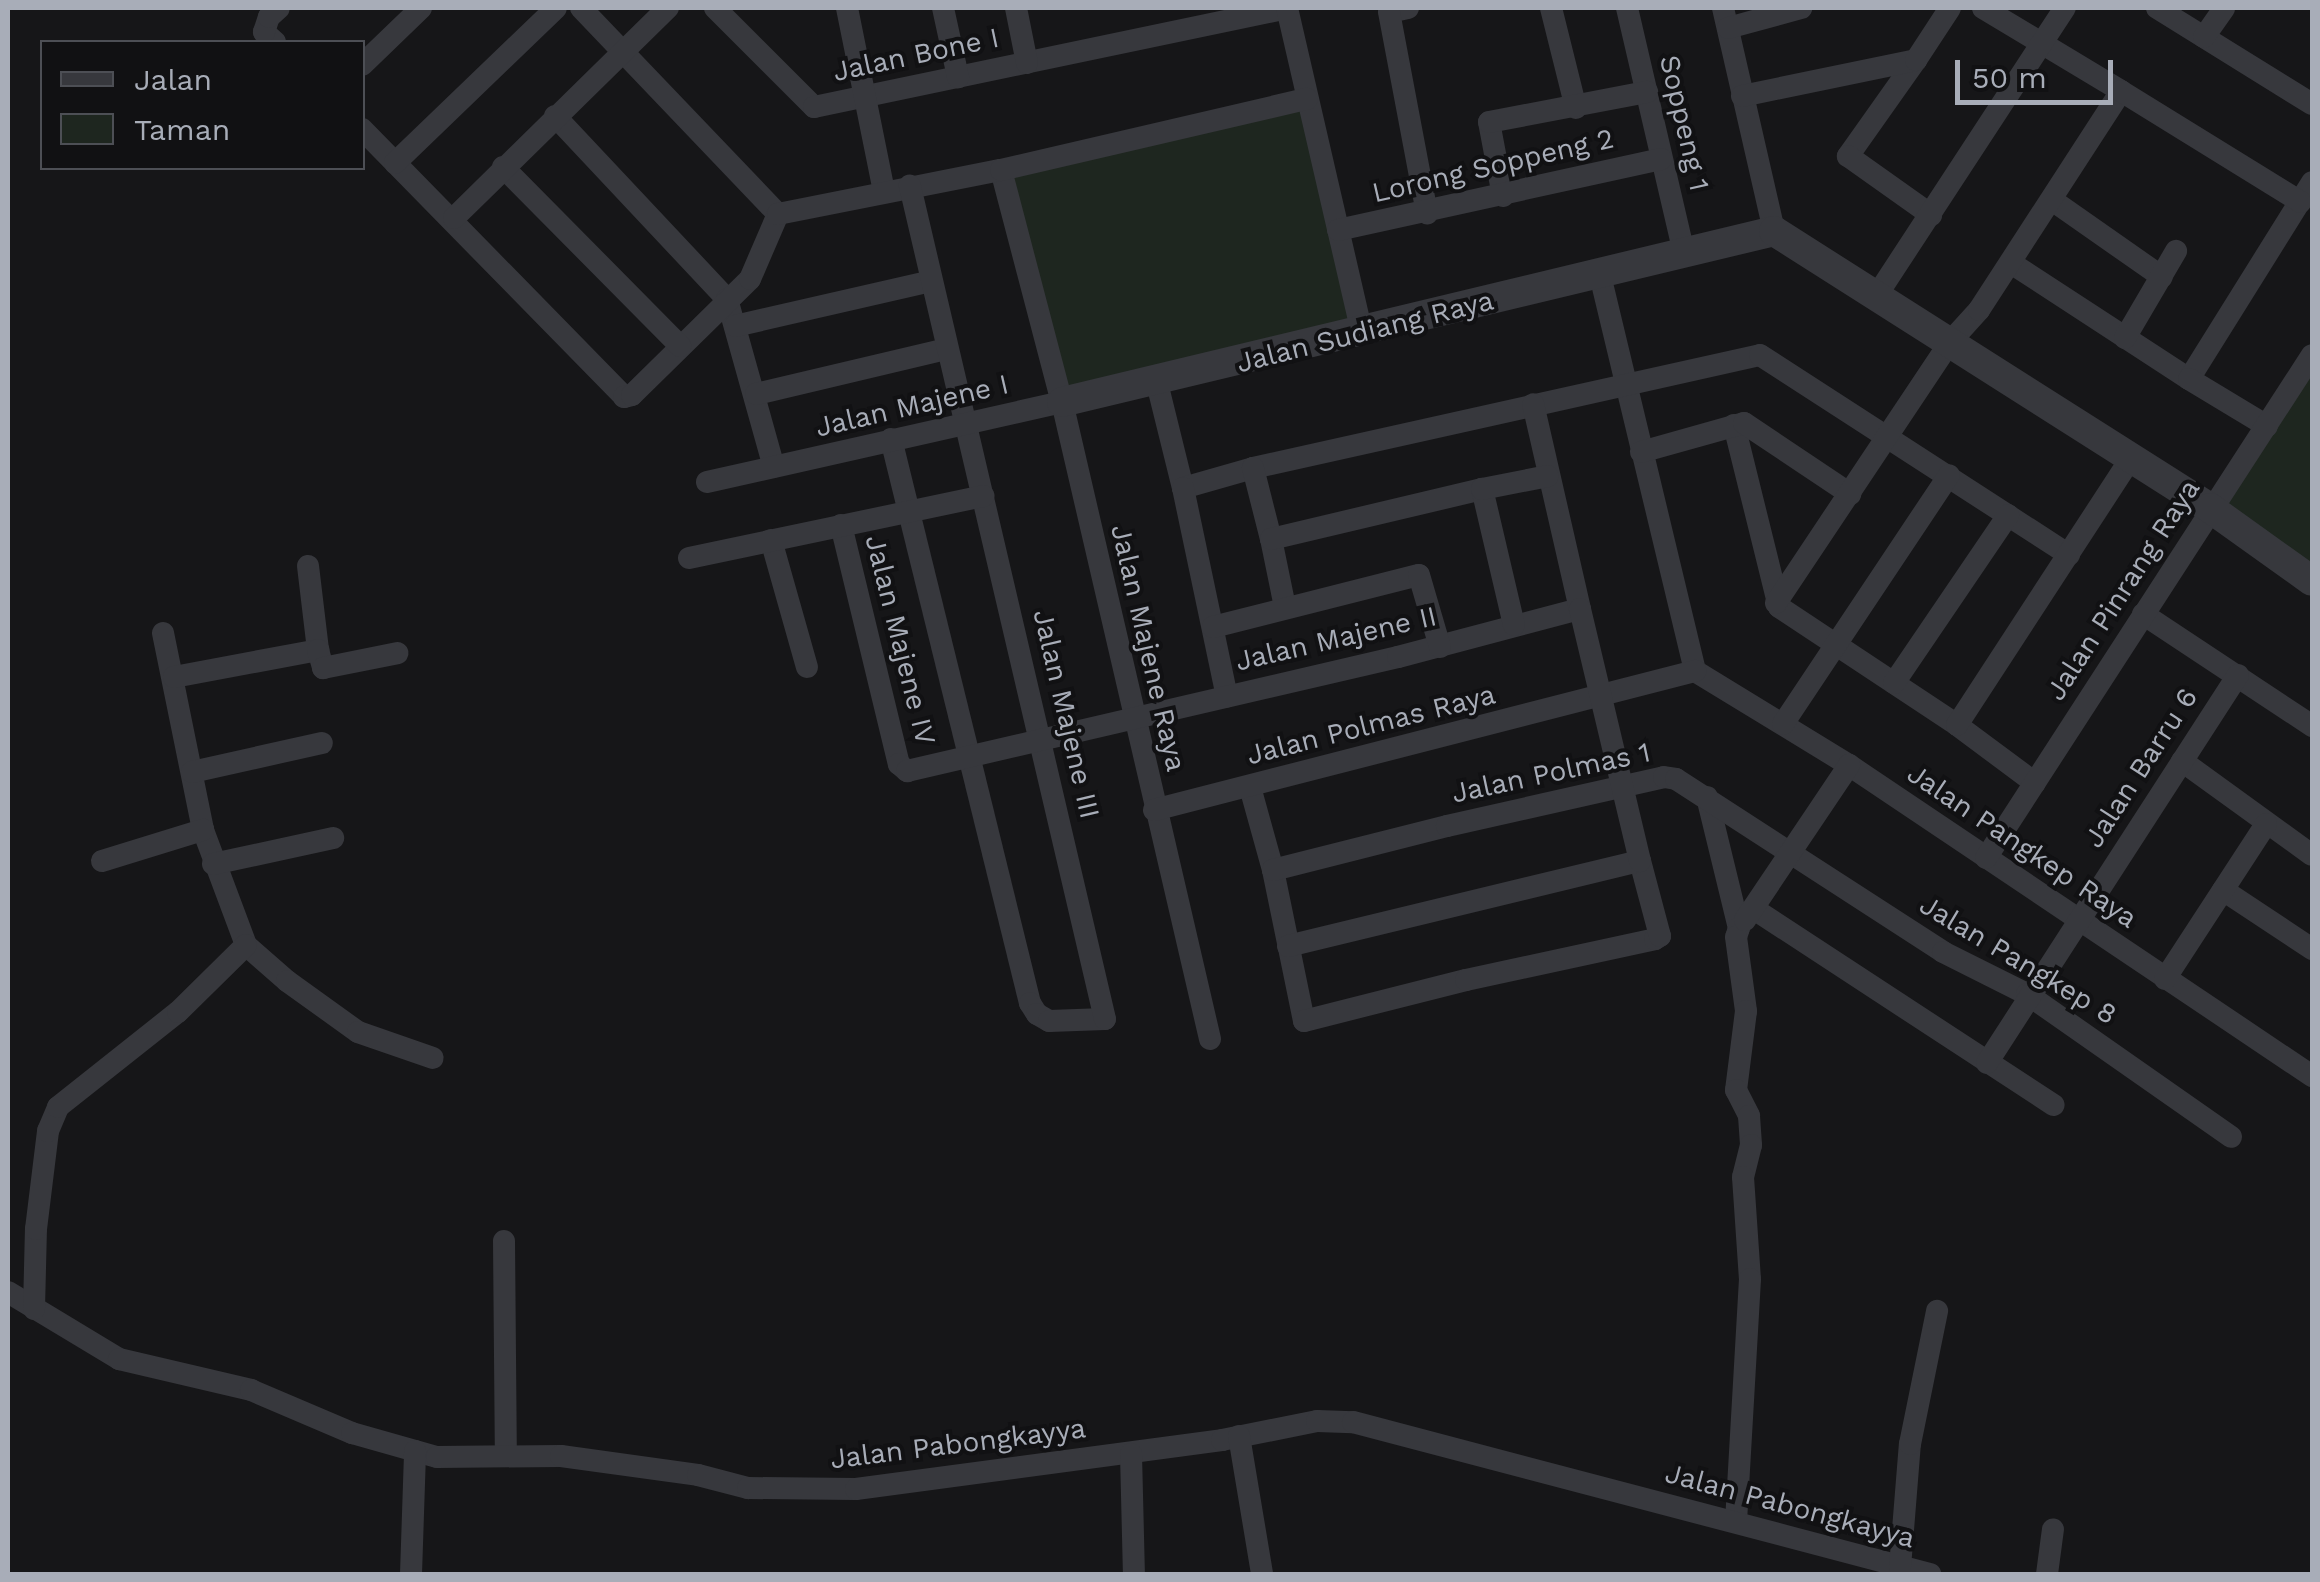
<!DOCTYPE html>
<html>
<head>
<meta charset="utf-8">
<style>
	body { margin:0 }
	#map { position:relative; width:2320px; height:1582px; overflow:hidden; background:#161618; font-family:"Work Sans",sans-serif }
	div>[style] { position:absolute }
	.green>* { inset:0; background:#1e261f; transform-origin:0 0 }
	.minor>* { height:22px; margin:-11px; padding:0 11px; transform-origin:11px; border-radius:11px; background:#37383d }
	.tertiary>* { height:30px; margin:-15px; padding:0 15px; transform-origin:15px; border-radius:15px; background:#37383d }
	span { translate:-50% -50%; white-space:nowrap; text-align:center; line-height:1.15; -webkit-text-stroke:8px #111113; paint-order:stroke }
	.street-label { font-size:28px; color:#a8adb8 }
	.frame { position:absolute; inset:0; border:10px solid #a8adb8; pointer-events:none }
	.legend { position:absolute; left:40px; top:40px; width:325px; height:130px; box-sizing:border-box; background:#111113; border:2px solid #4d4f55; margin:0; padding:12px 18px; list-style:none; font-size:30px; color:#a8adb8 }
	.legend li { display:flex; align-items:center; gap:20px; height:50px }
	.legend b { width:50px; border:2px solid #4d4f55 }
	.scale { position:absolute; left:1955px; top:60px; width:158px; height:45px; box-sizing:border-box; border:5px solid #a8adb8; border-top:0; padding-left:12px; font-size:30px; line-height:35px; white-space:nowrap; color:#a8adb8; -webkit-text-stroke:8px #111113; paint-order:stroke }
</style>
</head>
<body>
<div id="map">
	<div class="green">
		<i style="left:1307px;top:99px;width:239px;height:314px;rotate:77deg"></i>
		<i style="clip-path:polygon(2312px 355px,2312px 581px,2210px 508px)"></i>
	</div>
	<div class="minor">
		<i style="left:581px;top:8px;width:285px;rotate:46.3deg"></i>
		<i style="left:715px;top:8px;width:140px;rotate:45deg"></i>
		<i style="left:814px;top:107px;width:483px;rotate:-11.8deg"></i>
		<i style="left:847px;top:8px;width:188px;rotate:78.6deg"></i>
		<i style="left:943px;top:8px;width:71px;rotate:77.7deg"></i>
		<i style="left:1016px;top:8px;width:56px;rotate:78.7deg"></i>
		<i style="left:1287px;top:8px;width:333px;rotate:77deg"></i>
		<i style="left:1408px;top:8px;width:19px;rotate:168deg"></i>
		<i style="left:1389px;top:12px;width:205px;rotate:79.3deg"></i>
		<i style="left:1551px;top:8px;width:103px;rotate:76deg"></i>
		<i style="left:1627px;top:8px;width:251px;rotate:76.9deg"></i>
		<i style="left:1723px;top:8px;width:229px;rotate:77.1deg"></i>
		<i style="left:1983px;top:8px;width:161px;rotate:31deg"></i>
		<i style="left:2157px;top:8px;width:182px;rotate:31.8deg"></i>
		<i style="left:1728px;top:28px;width:76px;rotate:-15.3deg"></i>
		<i style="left:2204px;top:37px;width:35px;rotate:-55deg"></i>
		<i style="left:275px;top:42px;width:15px;rotate:-138deg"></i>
		<i style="left:264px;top:32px;width:16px;rotate:-72deg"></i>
		<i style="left:269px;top:17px;width:13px;rotate:-42deg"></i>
		<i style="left:1916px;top:60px;width:118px;rotate:125.3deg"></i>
		<i style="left:1848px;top:156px;width:102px;rotate:35.4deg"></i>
		<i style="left:362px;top:65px;width:82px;rotate:-44deg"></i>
		<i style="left:1742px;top:96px;width:178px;rotate:-11.7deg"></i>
		<i style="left:1916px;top:60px;width:62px;rotate:-56.8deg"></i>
		<i style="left:555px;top:116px;width:251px;rotate:46.8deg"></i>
		<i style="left:727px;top:299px;width:174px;rotate:74.4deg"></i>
		<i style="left:362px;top:129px;width:375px;rotate:45.6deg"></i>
		<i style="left:624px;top:397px;width:8px;rotate:-14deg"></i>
		<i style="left:632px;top:395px;width:165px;rotate:-44.5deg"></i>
		<i style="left:750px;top:279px;width:71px;rotate:-66.7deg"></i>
		<i style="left:395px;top:163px;width:223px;rotate:-43.9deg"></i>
		<i style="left:503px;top:167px;width:252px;rotate:45.3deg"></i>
		<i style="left:1001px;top:170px;width:240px;rotate:75.3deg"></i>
		<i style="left:1062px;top:402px;width:654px;rotate:76.92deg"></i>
		<i style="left:1503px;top:196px;width:75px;rotate:-100.7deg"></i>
		<i style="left:1489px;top:122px;width:161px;rotate:-10.8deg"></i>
		<i style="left:2052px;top:200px;width:134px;rotate:35deg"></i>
		<i style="left:778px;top:214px;width:227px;rotate:-11.2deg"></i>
		<i style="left:1001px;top:170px;width:314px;rotate:-13.1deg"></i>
		<i style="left:454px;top:218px;width:300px;rotate:-44.5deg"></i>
		<i style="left:1338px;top:230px;width:331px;rotate:-12.4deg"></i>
		<i style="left:2011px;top:263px;width:212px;rotate:33.1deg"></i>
		<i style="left:2189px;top:379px;width:232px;rotate:-58deg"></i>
		<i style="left:1600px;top:275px;width:407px;rotate:76.5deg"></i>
		<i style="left:1877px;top:295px;width:343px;rotate:-56.8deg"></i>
		<i style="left:735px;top:326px;width:201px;rotate:-12.9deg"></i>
		<i style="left:2125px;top:338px;width:101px;rotate:-59.6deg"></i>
		<i style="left:2189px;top:379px;width:91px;rotate:31.1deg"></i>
		<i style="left:1157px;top:383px;width:108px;rotate:76.1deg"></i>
		<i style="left:1183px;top:488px;width:73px;rotate:-15.9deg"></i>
		<i style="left:1253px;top:468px;width:519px;rotate:-12.56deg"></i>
		<i style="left:1760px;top:355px;width:368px;rotate:32.9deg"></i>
		<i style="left:756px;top:394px;width:196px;rotate:-13.3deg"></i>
		<i style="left:1734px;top:425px;width:187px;rotate:76.1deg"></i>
		<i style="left:1779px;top:607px;width:214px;rotate:33.5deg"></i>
		<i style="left:1957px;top:725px;width:97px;rotate:36.6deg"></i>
		<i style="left:891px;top:439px;width:581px;rotate:76.16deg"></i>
		<i style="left:1030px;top:1003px;width:13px;rotate:58deg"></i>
		<i style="left:1037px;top:1014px;width:14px;rotate:30deg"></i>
		<i style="left:1049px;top:1021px;width:56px;rotate:-2deg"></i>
		<i style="left:1105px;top:1019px;width:856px;rotate:-103.18deg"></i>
		<i style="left:1641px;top:452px;width:107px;rotate:-15.7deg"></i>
		<i style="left:1744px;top:423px;width:128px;rotate:33.8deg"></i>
		<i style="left:1253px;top:468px;width:73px;rotate:75.8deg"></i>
		<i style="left:707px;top:482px;width:364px;rotate:-12.7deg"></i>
		<i style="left:1183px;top:488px;width:213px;rotate:78.1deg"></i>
		<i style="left:841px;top:525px;width:246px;rotate:76.4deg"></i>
		<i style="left:899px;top:764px;width:11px;rotate:41deg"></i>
		<i style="left:907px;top:771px;width:504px;rotate:-13.07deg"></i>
		<i style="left:1398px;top:657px;width:188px;rotate:-14.8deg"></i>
		<i style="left:1580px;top:609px;width:210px;rotate:-102.9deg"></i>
		<i style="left:771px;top:540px;width:132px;rotate:74.2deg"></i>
		<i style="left:689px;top:558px;width:301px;rotate:-11.9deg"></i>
		<i style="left:308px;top:566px;width:85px;rotate:83.2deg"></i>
		<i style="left:1776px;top:603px;width:314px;rotate:-56.3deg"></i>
		<i style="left:1950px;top:342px;width:43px;rotate:-47.8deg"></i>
		<i style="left:1979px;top:310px;width:261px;rotate:-57deg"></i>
		<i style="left:2121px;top:91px;width:211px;rotate:31.7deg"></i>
		<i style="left:1285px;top:607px;width:69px;rotate:-101.6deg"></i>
		<i style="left:1271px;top:539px;width:217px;rotate:-13.3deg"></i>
		<i style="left:2143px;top:614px;width:203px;rotate:33.5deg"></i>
		<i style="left:1514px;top:625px;width:140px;rotate:-103.2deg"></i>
		<i style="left:1482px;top:489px;width:67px;rotate:-11.1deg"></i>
		<i style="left:1213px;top:627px;width:212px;rotate:-14.2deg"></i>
		<i style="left:1419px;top:575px;width:75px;rotate:73.7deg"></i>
		<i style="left:163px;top:633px;width:201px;rotate:78.5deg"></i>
		<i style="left:203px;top:830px;width:123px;rotate:69.5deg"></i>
		<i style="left:246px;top:945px;width:55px;rotate:41.3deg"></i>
		<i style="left:287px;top:981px;width:87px;rotate:35.7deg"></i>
		<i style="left:358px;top:1032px;width:79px;rotate:19.1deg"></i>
		<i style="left:1695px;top:671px;width:180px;rotate:31.4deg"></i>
		<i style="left:1849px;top:765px;width:558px;rotate:33.89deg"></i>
		<i style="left:174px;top:677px;width:147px;rotate:-10.6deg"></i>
		<i style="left:318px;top:650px;width:19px;rotate:74deg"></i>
		<i style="left:323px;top:668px;width:76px;rotate:-11.3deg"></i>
		<i style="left:1894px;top:683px;width:203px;rotate:-55.8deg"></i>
		<i style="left:1783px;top:724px;width:299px;rotate:-56.3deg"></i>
		<i style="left:1957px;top:725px;width:316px;rotate:-56.9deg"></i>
		<i style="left:2182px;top:761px;width:160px;rotate:35.9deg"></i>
		<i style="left:192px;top:772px;width:133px;rotate:-12.6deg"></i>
		<i style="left:1250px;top:787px;width:86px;rotate:74.5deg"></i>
		<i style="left:1273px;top:870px;width:154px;rotate:78.4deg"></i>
		<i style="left:1304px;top:1021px;width:167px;rotate:-14.2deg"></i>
		<i style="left:1466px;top:980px;width:193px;rotate:-12.2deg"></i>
		<i style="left:1655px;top:939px;width:6px;rotate:-31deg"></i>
		<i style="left:1660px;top:936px;width:78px;rotate:-104.9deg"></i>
		<i style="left:1707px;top:797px;width:135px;rotate:76.3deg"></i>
		<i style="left:1739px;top:928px;width:9px;rotate:108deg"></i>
		<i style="left:1736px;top:937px;width:75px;rotate:82.3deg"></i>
		<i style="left:1746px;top:1011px;width:80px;rotate:97.2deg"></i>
		<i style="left:1736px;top:1090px;width:29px;rotate:63deg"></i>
		<i style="left:1749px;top:1116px;width:29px;rotate:86deg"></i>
		<i style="left:1751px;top:1145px;width:33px;rotate:104deg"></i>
		<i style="left:1743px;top:1177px;width:102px;rotate:86.1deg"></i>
		<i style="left:1750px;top:1279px;width:243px;rotate:93.3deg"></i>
		<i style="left:1154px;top:810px;width:559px;rotate:-14.41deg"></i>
		<i style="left:1986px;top:858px;width:599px;rotate:-57.05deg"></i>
		<i style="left:102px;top:861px;width:106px;rotate:-17.1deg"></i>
		<i style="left:213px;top:864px;width:123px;rotate:-12.2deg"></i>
		<i style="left:1273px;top:870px;width:179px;rotate:-14.2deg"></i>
		<i style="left:1447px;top:826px;width:222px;rotate:-12.7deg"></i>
		<i style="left:1664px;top:777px;width:12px;rotate:9deg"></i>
		<i style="left:1676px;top:779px;width:318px;rotate:32.9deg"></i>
		<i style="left:1943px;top:952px;width:94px;rotate:26.6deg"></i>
		<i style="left:2027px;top:994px;width:249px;rotate:35deg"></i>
		<i style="left:2223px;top:890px;width:107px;rotate:33.5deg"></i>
		<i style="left:1754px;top:909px;width:358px;rotate:33.2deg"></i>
		<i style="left:1745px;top:920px;width:187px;rotate:-56.1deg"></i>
		<i style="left:1288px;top:946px;width:362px;rotate:-13.6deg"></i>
		<i style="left:1640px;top:861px;width:259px;rotate:-103.4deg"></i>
		<i style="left:2165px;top:979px;width:185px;rotate:-56.9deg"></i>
		<i style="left:1987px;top:1063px;width:462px;rotate:-57.1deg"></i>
		<i style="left:504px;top:1241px;width:214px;rotate:89.5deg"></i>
		<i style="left:8px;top:1292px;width:130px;rotate:31.1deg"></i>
		<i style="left:119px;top:1359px;width:136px;rotate:13.2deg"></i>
		<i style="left:251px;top:1390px;width:110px;rotate:23.1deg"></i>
		<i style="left:352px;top:1433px;width:88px;rotate:15.8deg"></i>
		<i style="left:437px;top:1457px;width:124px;rotate:-0.5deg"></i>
		<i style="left:561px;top:1456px;width:138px;rotate:7.9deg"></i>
		<i style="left:698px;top:1475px;width:52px;rotate:14.6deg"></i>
		<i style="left:748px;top:1488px;width:108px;rotate:0.5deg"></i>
		<i style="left:856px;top:1489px;width:369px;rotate:-7.6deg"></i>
		<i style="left:1222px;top:1440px;width:97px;rotate:-11.3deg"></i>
		<i style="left:1317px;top:1421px;width:36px;rotate:2deg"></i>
		<i style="left:1353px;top:1422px;width:597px;rotate:14.76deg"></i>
		<i style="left:34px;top:1309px;width:80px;rotate:-88.6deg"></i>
		<i style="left:36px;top:1229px;width:99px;rotate:-83deg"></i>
		<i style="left:48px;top:1131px;width:26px;rotate:-67deg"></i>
		<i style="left:58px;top:1107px;width:153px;rotate:-38.4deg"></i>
		<i style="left:178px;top:1012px;width:95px;rotate:-44.6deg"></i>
		<i style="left:1239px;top:1436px;width:140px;rotate:80.5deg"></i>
		<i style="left:1131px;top:1454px;width:120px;rotate:88.6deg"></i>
		<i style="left:1900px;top:1567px;width:123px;rotate:-85.4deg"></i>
		<i style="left:1910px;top:1444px;width:136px;rotate:-78.5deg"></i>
		<i style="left:411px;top:1574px;width:123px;rotate:-88.1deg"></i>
		<i style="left:2047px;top:1574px;width:45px;rotate:-82.4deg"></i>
	</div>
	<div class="tertiary">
		<i style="left:1062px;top:402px;width:732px;rotate:-13.5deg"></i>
		<i style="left:1774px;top:231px;width:517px;rotate:32.43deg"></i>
		<i style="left:2210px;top:508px;width:125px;rotate:35.6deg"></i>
	</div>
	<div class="street-label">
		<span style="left:916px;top:55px;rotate:-12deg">Jalan Bone I</span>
		<span style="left:1684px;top:123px;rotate:77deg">Soppeng 1</span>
		<span style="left:1493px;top:166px;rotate:-13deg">Lorong Soppeng 2</span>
		<span style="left:1365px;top:332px;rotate:-14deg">Jalan Sudiang Raya</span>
		<span style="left:912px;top:406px;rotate:-13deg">Jalan Majene I</span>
		<span style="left:2123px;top:590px;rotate:-57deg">Jalan Pinrang Raya</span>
		<span style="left:1336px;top:639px;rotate:-13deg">Jalan Majene II</span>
		<span style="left:900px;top:640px;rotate:76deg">Jalan Majene IV</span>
		<span style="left:1148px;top:648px;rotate:77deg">Jalan Majene Raya</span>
		<span style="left:1066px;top:714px;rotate:77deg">Jalan Majene III</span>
		<span style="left:1371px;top:725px;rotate:-14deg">Jalan Polmas Raya</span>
		<span style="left:2141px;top:768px;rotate:-57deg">Jalan Barru 6</span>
		<span style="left:1551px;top:773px;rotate:-12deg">Jalan Polmas 1</span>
		<span style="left:2022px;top:846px;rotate:34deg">Jalan Pangkep Raya</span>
		<span style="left:2018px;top:960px;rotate:31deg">Jalan Pangkep 8</span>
		<span style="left:958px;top:1444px;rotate:-7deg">Jalan Pabongkayya</span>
		<span style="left:1790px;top:1506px;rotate:15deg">Jalan Pabongkayya</span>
	</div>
	<div class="frame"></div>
	<ul class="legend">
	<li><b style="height:12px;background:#37383d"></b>Jalan</li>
	<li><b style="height:28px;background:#1e261f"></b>Taman</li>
	</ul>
	<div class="scale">50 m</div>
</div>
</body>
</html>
